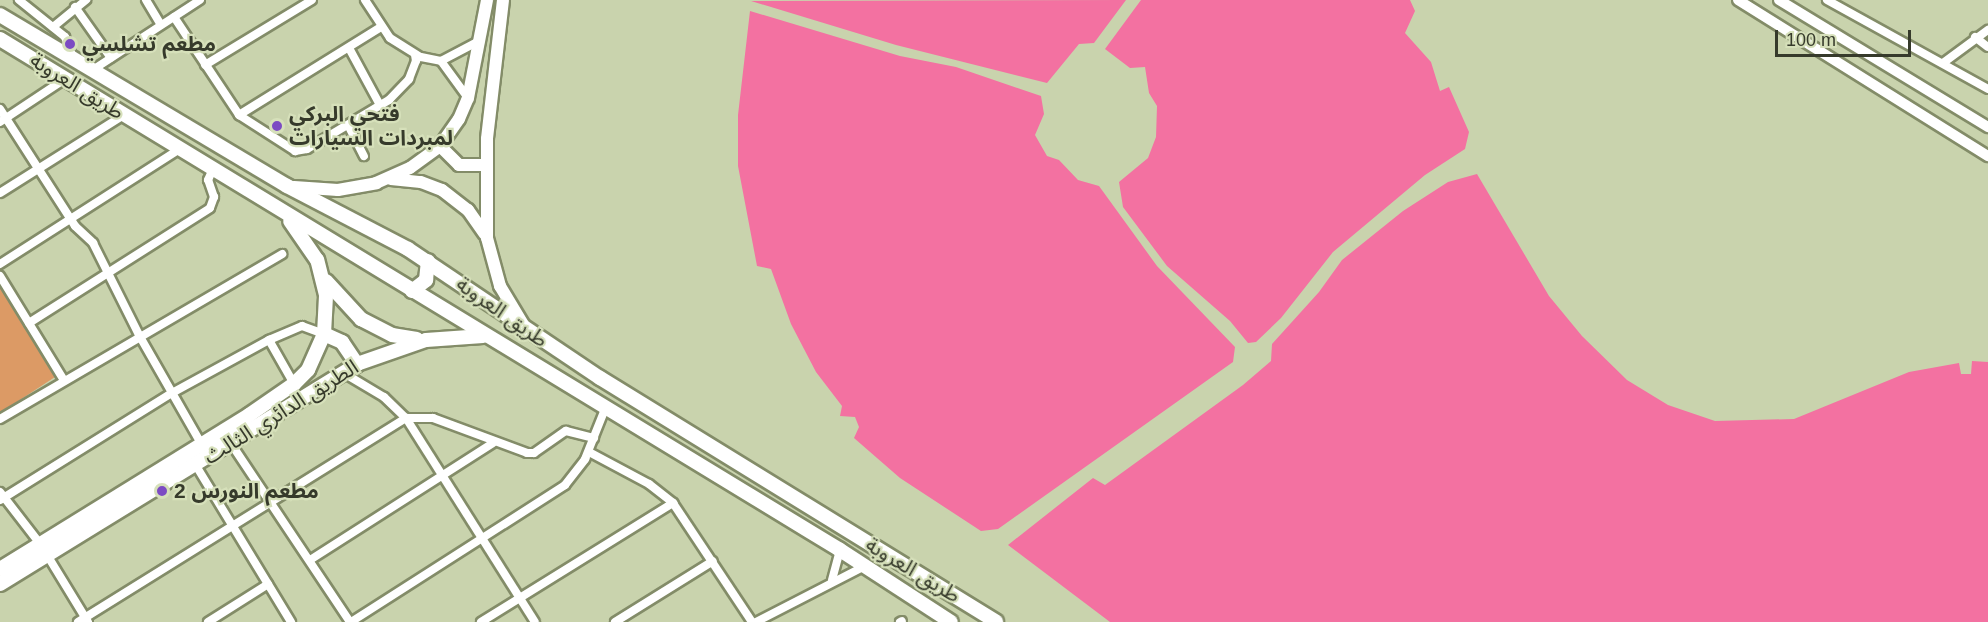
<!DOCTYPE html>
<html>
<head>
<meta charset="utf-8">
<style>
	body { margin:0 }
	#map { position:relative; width:1988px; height:622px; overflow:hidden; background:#c9d3ad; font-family:Helvetica,"Noto Sans Arabic",sans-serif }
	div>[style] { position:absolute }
	.green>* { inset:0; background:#dc9a65 }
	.water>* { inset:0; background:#f371a1 }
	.roads { filter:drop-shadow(2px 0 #838c68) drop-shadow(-2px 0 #838c68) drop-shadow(0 2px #838c68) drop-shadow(0 -2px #838c68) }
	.street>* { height:8px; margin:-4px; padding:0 4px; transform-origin:4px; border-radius:4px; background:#fff }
	.secondary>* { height:10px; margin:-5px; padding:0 5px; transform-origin:5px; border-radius:5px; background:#fff }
	.primary>* { height:12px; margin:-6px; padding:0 6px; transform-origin:6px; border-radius:6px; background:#fff }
	.highway>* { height:14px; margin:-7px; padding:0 7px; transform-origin:7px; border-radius:7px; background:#fff }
	.dots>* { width:16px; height:16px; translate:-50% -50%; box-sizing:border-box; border:3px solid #d6e0ba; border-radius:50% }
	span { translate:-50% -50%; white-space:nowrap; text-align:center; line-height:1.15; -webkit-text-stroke:4.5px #d6e0ba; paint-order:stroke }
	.poi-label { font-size:21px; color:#363a2b; font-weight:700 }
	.left { translate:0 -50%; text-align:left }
	.street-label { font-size:21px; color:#363a2b }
	.scale { position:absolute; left:1775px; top:30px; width:136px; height:27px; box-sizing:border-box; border:3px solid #363a2b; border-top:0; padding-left:8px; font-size:18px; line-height:21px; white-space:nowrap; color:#363a2b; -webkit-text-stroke:4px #d6e0ba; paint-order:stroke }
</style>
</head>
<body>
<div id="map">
	<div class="green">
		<i style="clip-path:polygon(0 285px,55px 377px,0 413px)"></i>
	</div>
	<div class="water">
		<i style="clip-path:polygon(1126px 0,1094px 43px,1079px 44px,1047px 83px,896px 45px,751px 1px)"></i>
		<i style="clip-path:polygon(1141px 0,1410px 0,1415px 11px,1405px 33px,1431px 62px,1440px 91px,1449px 87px,1469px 132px,1465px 149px,1425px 175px,1333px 252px,1281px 318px,1256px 342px,1248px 343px,1230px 321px,1167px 266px,1123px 207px,1119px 182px,1148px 158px,1156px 137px,1157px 106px,1149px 93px,1145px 67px,1130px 68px,1105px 49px)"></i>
		<i style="clip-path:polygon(750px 11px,900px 56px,956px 67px,1041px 96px,1044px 114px,1035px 135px,1047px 156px,1059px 160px,1078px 180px,1099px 186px,1157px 266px,1235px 347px,1233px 362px,998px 529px,981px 531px,900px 478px,854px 438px,859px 427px,855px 417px,840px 416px,842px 406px,816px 372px,791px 324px,771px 269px,757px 266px,738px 166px,738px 115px)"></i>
		<i style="clip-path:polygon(1477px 174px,1549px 296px,1582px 336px,1627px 380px,1668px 405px,1715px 421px,1794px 419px,1909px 372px,1959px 363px,1961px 374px,1971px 374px,1972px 361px,1988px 362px,1988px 622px,1110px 622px,1008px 545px,1093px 478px,1105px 485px,1243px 385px,1271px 361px,1272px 344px,1319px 292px,1342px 260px,1403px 211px,1448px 182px)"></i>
	</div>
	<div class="roads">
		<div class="street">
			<i style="left:19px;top:0;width:59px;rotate:38.8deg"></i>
			<i style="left:65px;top:37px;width:25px;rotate:69deg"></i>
			<i style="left:146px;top:0;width:29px;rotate:59deg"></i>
			<i style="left:365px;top:0;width:45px;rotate:56.7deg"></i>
			<i style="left:390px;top:38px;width:36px;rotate:32deg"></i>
			<i style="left:421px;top:57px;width:20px;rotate:11deg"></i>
			<i style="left:441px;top:61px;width:43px;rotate:-27.8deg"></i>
			<i style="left:1827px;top:0;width:184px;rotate:28.9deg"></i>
			<i style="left:75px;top:7px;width:62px;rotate:54.8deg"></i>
			<i style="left:174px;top:17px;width:118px;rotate:56.4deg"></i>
			<i style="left:239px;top:115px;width:67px;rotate:32.7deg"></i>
			<i style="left:295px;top:151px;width:12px;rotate:-9deg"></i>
			<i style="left:307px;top:149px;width:96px;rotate:-30.9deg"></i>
			<i style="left:389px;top:100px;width:29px;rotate:-46deg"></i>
			<i style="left:409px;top:79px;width:19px;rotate:-69deg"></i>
			<i style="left:416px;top:61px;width:6px;rotate:-99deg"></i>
			<i style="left:53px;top:27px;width:43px;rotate:-39.3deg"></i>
			<i style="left:1975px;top:37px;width:16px;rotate:38deg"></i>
			<i style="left:349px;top:48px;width:65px;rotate:61.5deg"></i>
			<i style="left:441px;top:61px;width:46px;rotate:53.9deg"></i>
			<i style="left:1943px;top:63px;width:56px;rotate:-36.3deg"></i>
			<i style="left:205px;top:65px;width:125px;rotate:-31.3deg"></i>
			<i style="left:91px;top:71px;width:130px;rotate:-33.1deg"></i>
			<i style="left:0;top:109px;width:139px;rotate:57.3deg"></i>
			<i style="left:75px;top:226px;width:25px;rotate:43deg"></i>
			<i style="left:93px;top:243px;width:103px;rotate:63.4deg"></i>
			<i style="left:139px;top:335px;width:127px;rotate:60.2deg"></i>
			<i style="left:239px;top:115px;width:167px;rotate:-31.8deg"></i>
			<i style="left:0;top:122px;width:78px;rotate:-33.5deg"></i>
			<i style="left:348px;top:125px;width:35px;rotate:63deg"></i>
			<i style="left:0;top:193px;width:146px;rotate:-32.2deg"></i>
			<i style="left:0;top:264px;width:214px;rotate:-32.6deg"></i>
			<i style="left:0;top:276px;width:121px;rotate:58.5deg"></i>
			<i style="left:29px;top:323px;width:214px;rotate:-32.4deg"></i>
			<i style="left:210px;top:208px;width:12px;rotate:-70deg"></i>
			<i style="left:214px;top:197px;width:18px;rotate:-109deg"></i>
			<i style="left:208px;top:180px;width:12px;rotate:-66deg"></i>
			<i style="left:269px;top:340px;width:51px;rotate:60.4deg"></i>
			<i style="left:342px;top:372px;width:49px;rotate:30.8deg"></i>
			<i style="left:384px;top:397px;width:30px;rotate:44deg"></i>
			<i style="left:406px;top:418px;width:241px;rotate:57.7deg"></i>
			<i style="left:0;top:419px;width:327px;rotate:-30.3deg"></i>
			<i style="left:230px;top:442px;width:216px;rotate:56.3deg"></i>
			<i style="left:589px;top:452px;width:68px;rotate:28.1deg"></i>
			<i style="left:649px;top:484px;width:31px;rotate:38deg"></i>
			<i style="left:673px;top:503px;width:143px;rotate:56.4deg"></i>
			<i style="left:195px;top:464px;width:185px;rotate:58.7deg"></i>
			<i style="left:0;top:492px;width:67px;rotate:52.3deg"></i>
			<i style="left:41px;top:545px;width:90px;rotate:58.6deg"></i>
			<i style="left:0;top:500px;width:203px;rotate:-31.9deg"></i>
			<i style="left:172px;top:393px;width:111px;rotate:-28.7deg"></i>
			<i style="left:269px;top:340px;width:36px;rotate:-23deg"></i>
			<i style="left:302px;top:326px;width:23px;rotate:20deg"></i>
			<i style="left:310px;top:560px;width:217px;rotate:-32.6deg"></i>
			<i style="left:832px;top:580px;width:31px;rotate:-75deg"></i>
			<i style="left:78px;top:622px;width:386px;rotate:-31.9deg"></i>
			<i style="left:406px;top:418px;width:27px"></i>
			<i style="left:433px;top:418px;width:100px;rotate:20.4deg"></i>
			<i style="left:527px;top:453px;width:7px"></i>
			<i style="left:534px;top:453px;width:39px;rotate:-35deg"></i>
			<i style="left:566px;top:431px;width:29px;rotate:14deg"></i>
			<i style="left:208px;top:622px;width:71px;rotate:-32.3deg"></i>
			<i style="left:351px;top:622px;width:254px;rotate:-32.6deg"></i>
			<i style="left:565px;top:485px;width:33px;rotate:-52deg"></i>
			<i style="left:585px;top:459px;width:54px;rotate:-68.2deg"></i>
			<i style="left:481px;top:622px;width:226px;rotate:-31.8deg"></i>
			<i style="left:615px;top:622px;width:115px;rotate:-31.9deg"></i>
			<i style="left:756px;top:622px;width:123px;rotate:-27.2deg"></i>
			<i style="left:900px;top:622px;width:2px;rotate:-27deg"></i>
		</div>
		<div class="secondary">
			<i style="left:1738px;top:0;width:295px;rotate:32deg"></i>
			<i style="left:1779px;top:0;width:245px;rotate:31.3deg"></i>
		</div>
		<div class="primary">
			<i style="left:503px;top:0;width:140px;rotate:96.6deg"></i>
			<i style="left:487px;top:139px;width:99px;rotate:90deg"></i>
			<i style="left:487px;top:238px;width:50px;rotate:74.8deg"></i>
			<i style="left:500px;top:286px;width:47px;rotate:59deg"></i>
			<i style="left:440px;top:146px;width:27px;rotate:45deg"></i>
			<i style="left:459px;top:165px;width:27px"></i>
			<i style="left:391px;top:179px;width:30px;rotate:6deg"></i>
			<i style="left:421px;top:182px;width:22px;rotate:21deg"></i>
			<i style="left:442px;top:190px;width:33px;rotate:38deg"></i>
			<i style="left:468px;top:210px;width:29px;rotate:55deg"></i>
			<i style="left:294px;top:187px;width:44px;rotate:3.9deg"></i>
			<i style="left:338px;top:190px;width:39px;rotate:-10deg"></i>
			<i style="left:376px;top:183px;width:37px;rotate:-24deg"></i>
			<i style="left:410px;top:168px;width:37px;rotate:-36deg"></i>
			<i style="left:440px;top:146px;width:33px;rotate:-55deg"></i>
			<i style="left:459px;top:119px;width:23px;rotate:-67deg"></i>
			<i style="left:468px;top:98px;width:100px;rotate:-79deg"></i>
		</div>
		<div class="highway">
			<i style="left:0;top:15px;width:334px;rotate:30.8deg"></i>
			<i style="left:287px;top:186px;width:136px;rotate:27.5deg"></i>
			<i style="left:408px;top:249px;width:231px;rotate:33.9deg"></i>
			<i style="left:600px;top:378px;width:465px;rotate:31.6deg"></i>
			<i style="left:0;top:39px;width:983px;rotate:31.31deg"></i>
			<i style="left:840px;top:550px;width:132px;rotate:33deg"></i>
			<i style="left:326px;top:281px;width:52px;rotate:47.4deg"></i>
			<i style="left:361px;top:319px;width:35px;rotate:27deg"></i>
			<i style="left:392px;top:335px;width:25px;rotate:9deg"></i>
			<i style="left:412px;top:291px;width:18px;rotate:-38deg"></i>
			<i style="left:426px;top:280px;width:19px;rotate:-84deg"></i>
			<i style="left:324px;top:334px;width:20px;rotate:24deg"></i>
			<i style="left:342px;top:342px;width:27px;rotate:56deg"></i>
			<i style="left:0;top:569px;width:293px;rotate:-31.7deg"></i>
			<i style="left:249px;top:415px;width:55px;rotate:-34.6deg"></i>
			<i style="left:294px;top:384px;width:20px;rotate:-45deg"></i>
			<i style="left:308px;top:370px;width:39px;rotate:-66deg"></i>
			<i style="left:324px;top:334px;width:39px;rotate:-87deg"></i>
			<i style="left:326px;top:295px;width:36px;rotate:-104deg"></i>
			<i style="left:317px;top:260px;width:47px;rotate:-124.7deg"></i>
			<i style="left:0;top:584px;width:419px;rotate:-31.6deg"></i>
			<i style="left:357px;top:364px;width:73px;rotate:-19.2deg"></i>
			<i style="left:426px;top:340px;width:57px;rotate:-4deg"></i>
		</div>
	</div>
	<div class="dots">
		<i style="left:70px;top:44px;background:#7c4bc3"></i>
		<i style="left:277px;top:126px;background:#7c4bc3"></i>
		<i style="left:162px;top:491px;background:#7c4bc3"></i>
	</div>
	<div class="poi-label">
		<span class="left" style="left:82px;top:44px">مطعم تشلسي</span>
		<span class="left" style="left:289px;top:126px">فتحي البركي<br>لمبردات السيارات</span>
		<span class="left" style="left:174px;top:491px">مطعم النورس 2</span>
	</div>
	<div class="street-label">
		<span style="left:77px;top:86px;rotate:32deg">طريق العروبة</span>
		<span style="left:502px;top:312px;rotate:35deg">طريق العروبة</span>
		<span style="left:281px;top:412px;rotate:-32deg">الطريق الدائري الثالث</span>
		<span style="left:913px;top:570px;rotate:31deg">طريق العروبة</span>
	</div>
	<div class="scale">100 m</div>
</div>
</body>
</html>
